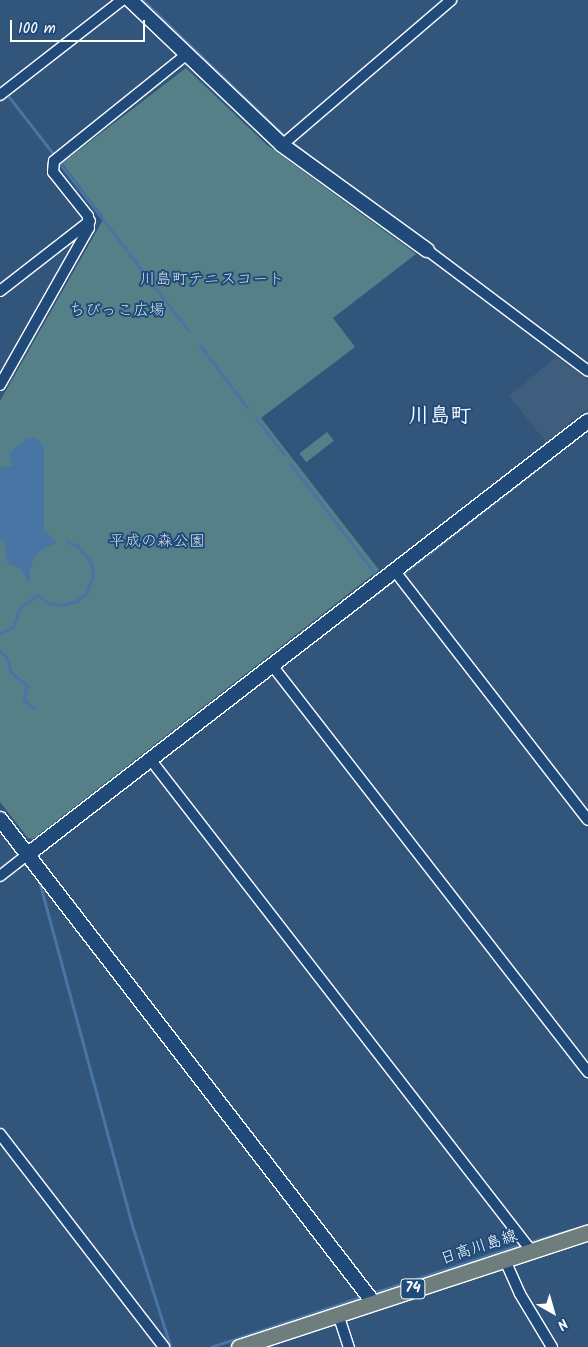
<!DOCTYPE html>
<html>
<head>
<meta charset="utf-8">
<style>
	body { margin:0 }
	#map { position:relative; width:588px; height:1347px; overflow:hidden; background:#32557c; font-family:Kalam,"Klee One",sans-serif }
	div>[style] { position:absolute }
	.built>* { inset:0; background:#3f5d7d }
	.green>* { inset:0; background:#558088; transform-origin:0 0 }
	.water>* { inset:0; background:#4975a4 }
	.stream>* { height:2.5px; margin:-1.25px; padding:0 1.25px; transform-origin:1.25px; border-radius:1.25px; background:#4975a4 }
	.roads { filter:drop-shadow(1px 0 #fff) drop-shadow(-1px 0 #fff) drop-shadow(0 1px #fff) drop-shadow(0 -1px #fff) }
	.street>* { height:10px; margin:-5px; padding:0 5px; transform-origin:5px; border-radius:5px; background:#1f4a7a }
	.secondary>* { height:14px; margin:-7px; padding:0 7px; transform-origin:7px; border-radius:7px; background:#1f4a7a }
	.primary>* { height:15px; margin:-7.5px; padding:0 7.5px; transform-origin:7.5px; border-radius:7.5px; background:#6d7e7c }
	span { translate:-50% -50%; white-space:nowrap; text-align:center; line-height:1.15; -webkit-text-stroke:4px #1f4a7a; paint-order:stroke }
	.shield-label span { padding:1px 4px; background:#1f4a7a; border:1px solid; border-radius:4px; -webkit-text-stroke-width:0 }
	.shield-label { font-size:15px; color:#fff; font-weight:700 }
	.park-label { font-size:16px; color:#d4dfe1 }
	.street-label { font-size:16px; color:#fff }
	.district-label { font-size:21px; color:#fff; font-weight:700 }
	.north { position:absolute; left:528px; top:1287px; width:50px; height:50px; -webkit-text-stroke:4px #1f4a7a; paint-order:stroke; rotate:142deg; font-size:14px; font-weight:700; line-height:20px; text-align:center; color:#fff }
	.north::after { content:''; display:block; margin:auto; width:18px; height:22px; background:#fff; clip-path:polygon(50% 0,100% 100%,50% 72%,0 100%) }
	.scale { position:absolute; left:10px; top:20px; width:135px; height:22px; box-sizing:border-box; border:2px solid #fff; border-top:0; padding-left:6px; font-size:15px; line-height:18px; white-space:nowrap; color:#fff; -webkit-text-stroke:4px #1f4a7a; paint-order:stroke }
</style>
</head>
<body>
<div id="map">
	<div class="built">
		<i style="clip-path:polygon(556px 357px,588px 380px,588px 408px,546px 442px,509px 396px)"></i>
	</div>
	<div class="green">
		<i style="clip-path:polygon(186px 68px,267px 145px,416px 254px,333px 318px,355px 347px,261px 418px,379px 570px,33px 839px,28px 838px,0 802px,0 401px,104px 218px,62px 163px)"></i>
		<i style="left:327px;top:432px;width:11px;height:35px;rotate:52deg"></i>
	</div>
	<div class="water">
		<i style="clip-path:polygon(27px 438px,36px 438px,44px 447px,44px 529px,57px 543px,46px 547px,35px 556px,30px 569px,30px 584px,21px 569px,7px 563px,5px 544px,0 539px,0 468px,13px 465px,9px 453px)"></i>
	</div>
	<div class="stream">
		<i style="left:143px;top:0;width:199px;rotate:43.8deg"></i>
		<i style="left:7px;top:94px;width:80px;rotate:52.1deg"></i>
		<i style="left:292px;top:142px;width:39px;rotate:38deg"></i>
		<i style="left:59px;top:162px;width:213px;rotate:52.4deg"></i>
		<i style="left:200px;top:345px;width:79px;rotate:52.7deg"></i>
		<i style="left:256px;top:418px;width:46px;rotate:52.1deg"></i>
		<i style="left:291px;top:464px;width:143px;rotate:52.4deg"></i>
		<i style="left:401px;top:575px;width:189px;rotate:-37.9deg"></i>
		<i style="left:373px;top:596px;width:29px;rotate:-38deg"></i>
		<i style="left:0;top:633px;width:14px;rotate:-25deg"></i>
		<i style="left:13px;top:627px;width:20px;rotate:-70deg"></i>
		<i style="left:20px;top:608px;width:21px;rotate:-37deg"></i>
		<i style="left:37px;top:595px;width:14px;rotate:34deg"></i>
		<i style="left:49px;top:603px;width:13px;rotate:9deg"></i>
		<i style="left:62px;top:605px;width:13px;rotate:-13deg"></i>
		<i style="left:75px;top:602px;width:14px;rotate:-36deg"></i>
		<i style="left:86px;top:594px;width:19px;rotate:-69deg"></i>
		<i style="left:93px;top:576px;width:13px;rotate:-99deg"></i>
		<i style="left:91px;top:563px;width:20px;rotate:-127deg"></i>
		<i style="left:79px;top:547px;width:13px;rotate:-157deg"></i>
		<i style="left:0;top:651px;width:11px;rotate:45deg"></i>
		<i style="left:8px;top:659px;width:13px;rotate:77deg"></i>
		<i style="left:11px;top:672px;width:21px;rotate:39deg"></i>
		<i style="left:27px;top:685px;width:15px;rotate:101deg"></i>
		<i style="left:24px;top:700px;width:14px;rotate:39deg"></i>
		<i style="left:39px;top:879px;width:364px;rotate:74.9deg"></i>
		<i style="left:134px;top:1230px;width:123px;rotate:72.5deg"></i>
		<i style="left:530px;top:1242px;width:42px;rotate:-16.7deg"></i>
		<i style="left:373px;top:1293px;width:157px;rotate:-18.2deg"></i>
		<i style="left:211px;top:1347px;width:160px;rotate:-18.5deg"></i>
	</div>
	<div class="roads">
		<div class="street">
			<i style="left:0;top:95px;width:155px;rotate:-37.9deg"></i>
			<i style="left:282px;top:145px;width:223px;rotate:-40.6deg"></i>
			<i style="left:427px;top:250px;width:201px;rotate:36.9deg"></i>
			<i style="left:0;top:291px;width:114px;rotate:-37.9deg"></i>
			<i style="left:0;top:385px;width:180px;rotate:-60.5deg"></i>
			<i style="left:89px;top:228px;width:12px;rotate:-95deg"></i>
			<i style="left:88px;top:216px;width:56px;rotate:-128.5deg"></i>
			<i style="left:53px;top:172px;width:11px;rotate:-85deg"></i>
			<i style="left:54px;top:161px;width:171px;rotate:-38.8deg"></i>
			<i style="left:394px;top:570px;width:316px;rotate:52.2deg"></i>
			<i style="left:271px;top:664px;width:517px;rotate:52.15deg"></i>
			<i style="left:150px;top:759px;width:620px;rotate:52.21deg"></i>
			<i style="left:0;top:876px;width:34px;rotate:-38deg"></i>
			<i style="left:0;top:1134px;width:269px;rotate:52.4deg"></i>
			<i style="left:504px;top:1258px;width:39px;rotate:66deg"></i>
			<i style="left:520px;top:1294px;width:62px;rotate:58.9deg"></i>
			<i style="left:338px;top:1314px;width:35px;rotate:72deg"></i>
		</div>
		<div class="secondary">
			<i style="left:130px;top:0;width:210px;rotate:43.6deg"></i>
			<i style="left:282px;top:145px;width:179px;rotate:35.9deg"></i>
			<i style="left:0;top:819px;width:610px;rotate:52.32deg"></i>
			<i style="left:27px;top:855px;width:709px;rotate:-37.73deg"></i>
		</div>
		<div class="primary">
			<i style="left:239px;top:1347px;width:367px;rotate:-18.2deg"></i>
		</div>
	</div>
	<div class="shield-label">
		<span style="left:413px;top:1289px">74</span>
	</div>
	<div class="park-label">
		<span style="left:212px;top:280px">川島町テニスコート</span>
		<span style="left:117px;top:311px">ちびっこ広場</span>
		<span style="left:157px;top:542px">平成の森公園</span>
	</div>
	<div class="street-label">
		<span style="left:479px;top:1248px;rotate:-18deg">日高川島線</span>
	</div>
	<div class="district-label">
		<span style="left:440px;top:417px">川島町</span>
	</div>
	<div class="north">N</div>
	<div class="scale">100 m</div>
</div>
</body>
</html>
